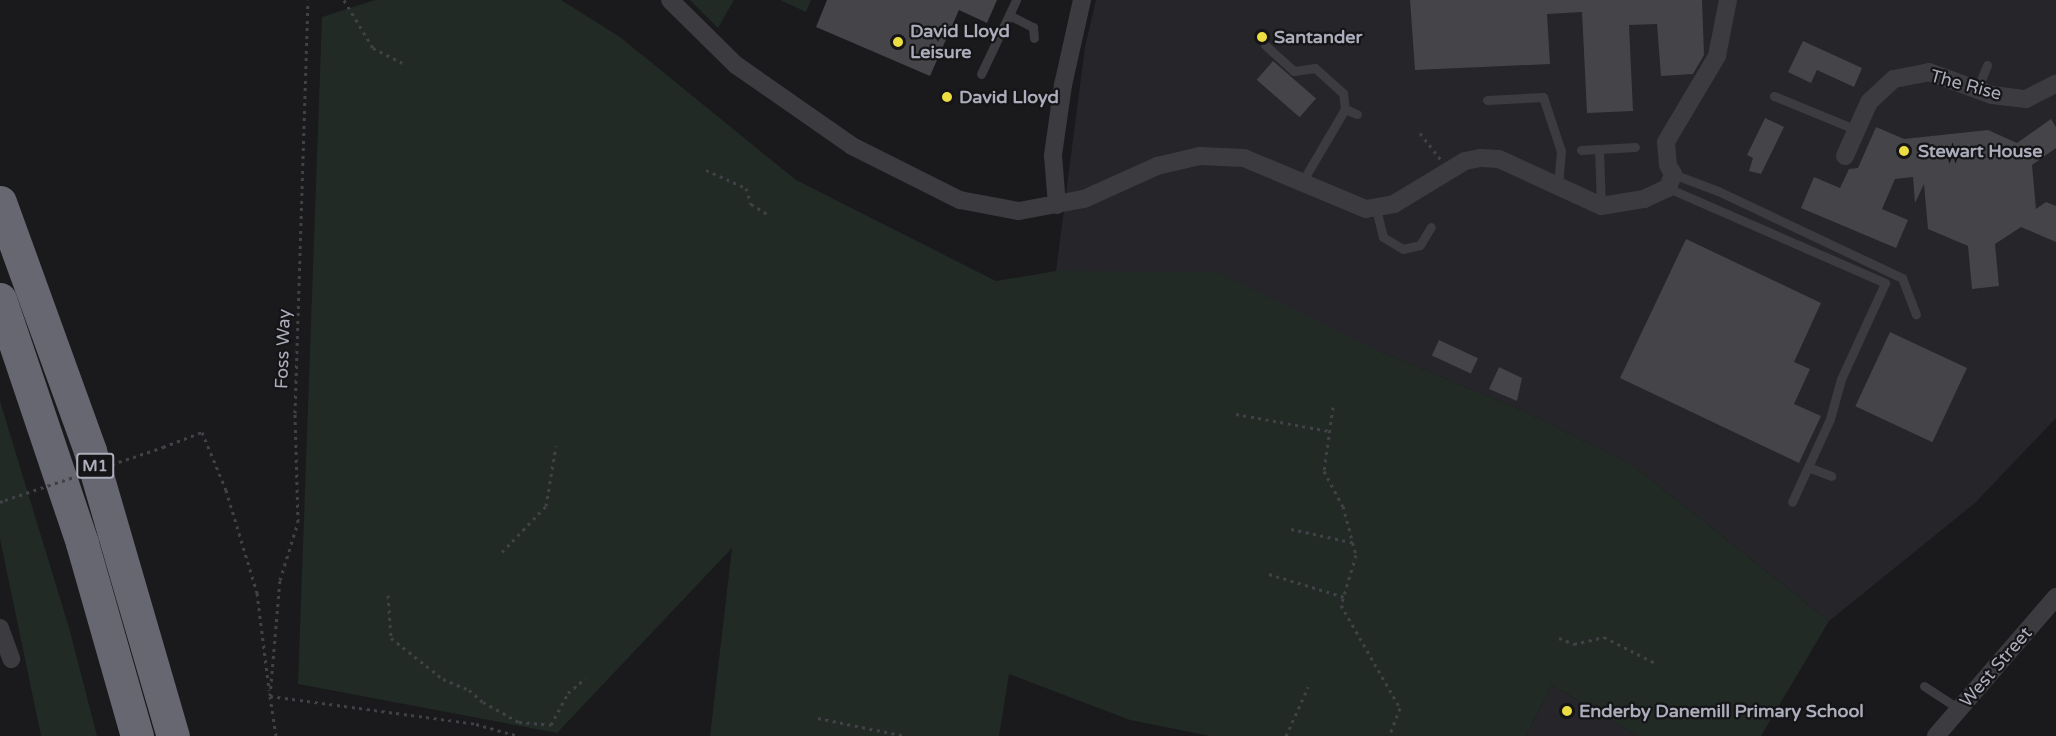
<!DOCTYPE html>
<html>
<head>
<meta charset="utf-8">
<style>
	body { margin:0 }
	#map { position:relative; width:2056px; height:736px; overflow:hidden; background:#1a191c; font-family:"Varela Round",sans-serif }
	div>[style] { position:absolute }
	.built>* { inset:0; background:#262529 }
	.green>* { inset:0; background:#212a24 }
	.building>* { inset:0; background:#444449; transform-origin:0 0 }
	.path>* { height:3px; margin-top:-1.5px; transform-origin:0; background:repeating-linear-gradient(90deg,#414147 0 3px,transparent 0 7.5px) }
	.service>* { height:9px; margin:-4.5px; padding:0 4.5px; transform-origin:4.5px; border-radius:4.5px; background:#3b3b40 }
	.minor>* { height:18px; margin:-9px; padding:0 9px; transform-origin:9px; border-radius:9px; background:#3b3b40 }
	.motorway>* { height:33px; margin:-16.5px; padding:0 16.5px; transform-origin:16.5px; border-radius:16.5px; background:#676771 }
	.path-bridge>* { height:3px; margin-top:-1.5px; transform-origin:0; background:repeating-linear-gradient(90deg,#414147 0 3px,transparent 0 7.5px) }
	.dots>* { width:16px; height:16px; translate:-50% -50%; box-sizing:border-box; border:3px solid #151417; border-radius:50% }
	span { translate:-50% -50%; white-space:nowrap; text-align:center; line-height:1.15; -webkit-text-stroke:4.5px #151417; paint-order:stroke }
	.shield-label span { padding:2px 4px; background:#151417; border:2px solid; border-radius:4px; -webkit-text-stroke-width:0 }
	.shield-label { font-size:16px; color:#acadbb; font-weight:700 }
	.poi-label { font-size:18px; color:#acadbb; font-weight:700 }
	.left { translate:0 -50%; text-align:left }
	.street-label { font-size:18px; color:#acadbb }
</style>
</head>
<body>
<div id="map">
	<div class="built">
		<i style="clip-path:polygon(1096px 0,2056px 0,2056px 418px,1975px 503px,1829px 621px,1634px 466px,1521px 410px,1379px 351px,1056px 271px,1085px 47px)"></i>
		<i style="clip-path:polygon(1552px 685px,1638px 736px,1526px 736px)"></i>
	</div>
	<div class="green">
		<i style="clip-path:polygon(375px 0,561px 0,620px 37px,796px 180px,996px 281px,1056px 271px,1217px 272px,1379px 351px,1521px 410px,1634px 466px,1829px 621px,1761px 736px,1638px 736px,1552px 685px,1526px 736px,1210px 736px,1130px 720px,1009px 674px,999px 736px,710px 736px,732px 548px,557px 733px,298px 684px,322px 17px)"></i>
		<i style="clip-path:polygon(690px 0,734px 0,718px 28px)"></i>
		<i style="clip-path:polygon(780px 0,811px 0,806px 12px)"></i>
		<i style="clip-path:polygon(0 401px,70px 631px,97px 736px,41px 736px,0 539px)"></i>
	</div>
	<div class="building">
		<i style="clip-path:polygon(827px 0,997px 0,987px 23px,959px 10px,930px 76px,816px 27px)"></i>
		<i style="clip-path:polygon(1410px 0,1702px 0,1704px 55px,1693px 74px,1661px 76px,1657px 24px,1629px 25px,1633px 111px,1587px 113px,1582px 12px,1547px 14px,1550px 64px,1415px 70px)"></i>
		<i style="clip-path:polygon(1803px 41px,1862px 68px,1854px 87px,1817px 70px,1811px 83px,1788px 72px)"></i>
		<i style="left:1273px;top:61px;width:57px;height:25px;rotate:41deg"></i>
		<i style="clip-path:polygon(1765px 118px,1784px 127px,1761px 174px,1749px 171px,1753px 158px,1747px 155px)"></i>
		<i style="clip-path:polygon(2051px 119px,2056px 127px,2056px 148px,2032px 165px,2036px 209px,2046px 202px,2056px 206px,2056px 242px,2021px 227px,1995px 244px,1999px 286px,1972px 289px,1968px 246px,1928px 229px,1924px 184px,1915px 203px,1913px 177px,1895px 179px,1882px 209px,1908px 220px,1896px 248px,1801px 208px,1814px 177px,1840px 188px,1849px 169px,1858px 168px,1876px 127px,1904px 139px,1988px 130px,2017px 143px)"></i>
		<i style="clip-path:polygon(1686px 239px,1821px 303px,1794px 362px,1810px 369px,1794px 404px,1821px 416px,1799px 463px,1620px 378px)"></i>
		<i style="left:1890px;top:332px;width:85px;height:82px;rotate:25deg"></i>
		<i style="left:1439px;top:340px;width:43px;height:17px;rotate:25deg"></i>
		<i style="clip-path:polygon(1499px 367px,1522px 378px,1517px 401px,1489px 389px)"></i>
	</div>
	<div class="path">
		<i style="left:344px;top:0;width:56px;rotate:58.9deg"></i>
		<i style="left:373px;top:48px;width:34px;rotate:27deg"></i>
		<i style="left:1420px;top:133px;width:33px;rotate:52deg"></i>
		<i style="left:706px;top:170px;width:44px;rotate:24.2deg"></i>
		<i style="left:746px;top:188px;width:17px;rotate:73deg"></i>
		<i style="left:751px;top:204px;width:19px;rotate:32deg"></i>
		<i style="left:1333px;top:407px;width:65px;rotate:98deg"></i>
		<i style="left:1324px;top:471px;width:40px;rotate:62deg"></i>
		<i style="left:1343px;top:506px;width:51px;rotate:75.1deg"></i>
		<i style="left:1356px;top:555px;width:52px;rotate:106.7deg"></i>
		<i style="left:1341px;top:605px;width:119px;rotate:60.2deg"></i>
		<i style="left:1400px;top:708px;width:30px;rotate:111deg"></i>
		<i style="left:1236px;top:414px;width:96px;rotate:10.3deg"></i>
		<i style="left:163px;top:447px;width:42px;rotate:-21deg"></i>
		<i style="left:202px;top:432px;width:63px;rotate:67.5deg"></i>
		<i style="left:226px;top:490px;width:108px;rotate:73.2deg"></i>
		<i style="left:257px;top:593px;width:98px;rotate:82.9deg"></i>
		<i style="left:0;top:502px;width:5px;rotate:-22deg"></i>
		<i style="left:1291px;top:529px;width:66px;rotate:12.3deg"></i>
		<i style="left:502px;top:552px;width:64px;rotate:-46.3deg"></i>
		<i style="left:546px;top:506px;width:61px;rotate:-80.5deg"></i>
		<i style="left:1269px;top:574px;width:78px;rotate:17deg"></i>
		<i style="left:388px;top:595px;width:43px;rotate:86deg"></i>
		<i style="left:391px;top:638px;width:66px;rotate:38.3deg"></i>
		<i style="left:443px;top:679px;width:28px;rotate:23deg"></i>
		<i style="left:469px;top:690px;width:18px;rotate:41deg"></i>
		<i style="left:483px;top:702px;width:41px;rotate:29.1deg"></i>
		<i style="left:519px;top:722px;width:32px;rotate:5deg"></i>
		<i style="left:551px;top:725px;width:36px;rotate:-62deg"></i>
		<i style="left:568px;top:693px;width:23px;rotate:-40deg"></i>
		<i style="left:1559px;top:638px;width:16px;rotate:22deg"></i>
		<i style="left:1574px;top:644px;width:31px;rotate:-13deg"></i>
		<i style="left:1604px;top:637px;width:57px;rotate:27deg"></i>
		<i style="left:270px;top:696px;width:116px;rotate:-85.1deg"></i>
		<i style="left:280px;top:580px;width:61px;rotate:-72.8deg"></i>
		<i style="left:298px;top:522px;width:109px;rotate:-91.6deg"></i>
		<i style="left:295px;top:413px;width:413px;rotate:-88.2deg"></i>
		<i style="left:270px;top:696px;width:40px;rotate:81.5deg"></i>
		<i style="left:270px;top:696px;width:208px;rotate:7.7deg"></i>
		<i style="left:476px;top:724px;width:44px;rotate:15.9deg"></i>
		<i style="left:818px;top:718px;width:89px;rotate:11.7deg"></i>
		<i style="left:1286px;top:736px;width:54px;rotate:-65.8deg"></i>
	</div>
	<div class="service">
		<i style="left:1009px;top:15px;width:17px;rotate:-65deg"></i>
		<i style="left:1265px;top:45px;width:39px;rotate:42deg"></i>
		<i style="left:1294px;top:71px;width:21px;rotate:-8deg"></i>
		<i style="left:1315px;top:68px;width:38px;rotate:42deg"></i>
		<i style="left:1343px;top:93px;width:16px;rotate:83deg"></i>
		<i style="left:1345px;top:109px;width:13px;rotate:23deg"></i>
		<i style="left:981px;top:74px;width:65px;rotate:-64.6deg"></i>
		<i style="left:1009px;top:15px;width:27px;rotate:27deg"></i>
		<i style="left:1033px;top:27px;width:11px;rotate:85deg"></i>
		<i style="left:1977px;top:90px;width:27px;rotate:-68deg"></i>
		<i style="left:1774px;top:96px;width:90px;rotate:22.3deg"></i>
		<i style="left:1487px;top:100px;width:56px;rotate:-3.1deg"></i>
		<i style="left:1543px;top:97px;width:57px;rotate:71.6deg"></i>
		<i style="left:1561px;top:151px;width:36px;rotate:95deg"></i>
		<i style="left:1599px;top:149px;width:57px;rotate:88deg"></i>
		<i style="left:1581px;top:150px;width:54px;rotate:-3.2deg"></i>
		<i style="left:1673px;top:174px;width:48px;rotate:20.7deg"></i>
		<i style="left:1718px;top:191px;width:204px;rotate:25.3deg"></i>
		<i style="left:1902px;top:278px;width:39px;rotate:69deg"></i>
		<i style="left:1302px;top:182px;width:85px;rotate:-59.5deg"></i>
		<i style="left:1668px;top:188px;width:237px;rotate:23.6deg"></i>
		<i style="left:1885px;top:283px;width:106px;rotate:114.6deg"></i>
		<i style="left:1841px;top:379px;width:41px;rotate:105.4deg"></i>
		<i style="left:1830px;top:419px;width:91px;rotate:114.6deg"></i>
		<i style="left:1376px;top:209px;width:29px;rotate:76deg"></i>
		<i style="left:1383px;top:237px;width:23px;rotate:31deg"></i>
		<i style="left:1403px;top:249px;width:17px;rotate:-13deg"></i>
		<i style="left:1420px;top:245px;width:21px;rotate:-59deg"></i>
		<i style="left:1808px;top:467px;width:25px;rotate:21deg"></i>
		<i style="left:1924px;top:686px;width:42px;rotate:33.3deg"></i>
	</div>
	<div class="minor">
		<i style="left:670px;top:0;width:93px;rotate:44.6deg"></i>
		<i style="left:736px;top:65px;width:141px;rotate:34.9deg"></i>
		<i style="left:852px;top:146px;width:121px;rotate:26.6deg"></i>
		<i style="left:960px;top:200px;width:60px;rotate:10.6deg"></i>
		<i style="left:1019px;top:211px;width:66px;rotate:-10.5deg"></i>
		<i style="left:1084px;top:199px;width:80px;rotate:-24.3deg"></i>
		<i style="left:1157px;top:166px;width:44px;rotate:-13.1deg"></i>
		<i style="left:1200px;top:156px;width:44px;rotate:2.6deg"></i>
		<i style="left:1244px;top:158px;width:132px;rotate:22.7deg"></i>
		<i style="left:1366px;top:209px;width:28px;rotate:-10deg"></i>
		<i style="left:1394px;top:204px;width:83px;rotate:-31.2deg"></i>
		<i style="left:1465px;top:161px;width:16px;rotate:-11deg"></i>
		<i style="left:1481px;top:158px;width:18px;rotate:3deg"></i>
		<i style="left:1499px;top:159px;width:112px;rotate:24.7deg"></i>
		<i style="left:1601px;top:206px;width:44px;rotate:-9.2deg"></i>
		<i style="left:1644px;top:199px;width:26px;rotate:-25deg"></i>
		<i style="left:1668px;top:188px;width:15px;rotate:-70deg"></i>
		<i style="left:1673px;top:174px;width:10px;rotate:-119deg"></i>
		<i style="left:1668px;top:165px;width:23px;rotate:-95deg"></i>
		<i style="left:1666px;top:142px;width:100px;rotate:-59.3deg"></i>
		<i style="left:1717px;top:56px;width:57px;rotate:-78.9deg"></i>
		<i style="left:1845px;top:156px;width:59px;rotate:-66deg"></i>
		<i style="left:1869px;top:102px;width:34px;rotate:-43deg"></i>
		<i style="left:1894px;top:79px;width:36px;rotate:-11deg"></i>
		<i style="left:1929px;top:72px;width:67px;rotate:20.1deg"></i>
		<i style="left:1992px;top:95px;width:34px;rotate:7deg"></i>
		<i style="left:2026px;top:99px;width:34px;rotate:-27deg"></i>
		<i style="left:1057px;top:205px;width:50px;rotate:-94.6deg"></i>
		<i style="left:1053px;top:155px;width:71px;rotate:-81.9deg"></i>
		<i style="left:1063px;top:85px;width:87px;rotate:-77.4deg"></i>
		<i style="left:0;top:628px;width:33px;rotate:70deg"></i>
		<i style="left:1936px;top:736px;width:184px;rotate:-49.2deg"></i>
	</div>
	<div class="motorway">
		<i style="left:0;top:202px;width:265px;rotate:70.1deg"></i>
		<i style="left:90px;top:451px;width:297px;rotate:73.8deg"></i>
		<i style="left:0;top:299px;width:257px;rotate:71.4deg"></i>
		<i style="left:82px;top:543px;width:201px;rotate:74.1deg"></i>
	</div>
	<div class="path-bridge">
		<i style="left:5px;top:500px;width:167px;rotate:-18.5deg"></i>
	</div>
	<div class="dots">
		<i style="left:1262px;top:37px;background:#ebdd42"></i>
		<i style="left:898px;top:42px;background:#ebdd42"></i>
		<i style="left:947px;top:97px;background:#ebdd42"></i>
		<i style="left:1904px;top:151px;background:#ebdd42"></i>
		<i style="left:1567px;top:711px;background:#ebdd42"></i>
	</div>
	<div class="shield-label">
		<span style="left:95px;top:466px">M1</span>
	</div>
	<div class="poi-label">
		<span class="left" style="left:910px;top:42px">David Lloyd<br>Leisure</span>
		<span class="left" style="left:1274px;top:37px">Santander</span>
		<span class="left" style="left:959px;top:97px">David Lloyd</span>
		<span class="left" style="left:1918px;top:151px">Stewart House</span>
		<span class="left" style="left:1579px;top:711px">Enderby Danemill Primary School</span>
	</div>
	<div class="street-label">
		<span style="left:1966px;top:85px;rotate:15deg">The Rise</span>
		<span style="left:283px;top:349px;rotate:-88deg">Foss Way</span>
		<span style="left:1996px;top:667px;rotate:-49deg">West Street</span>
	</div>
</div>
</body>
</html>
